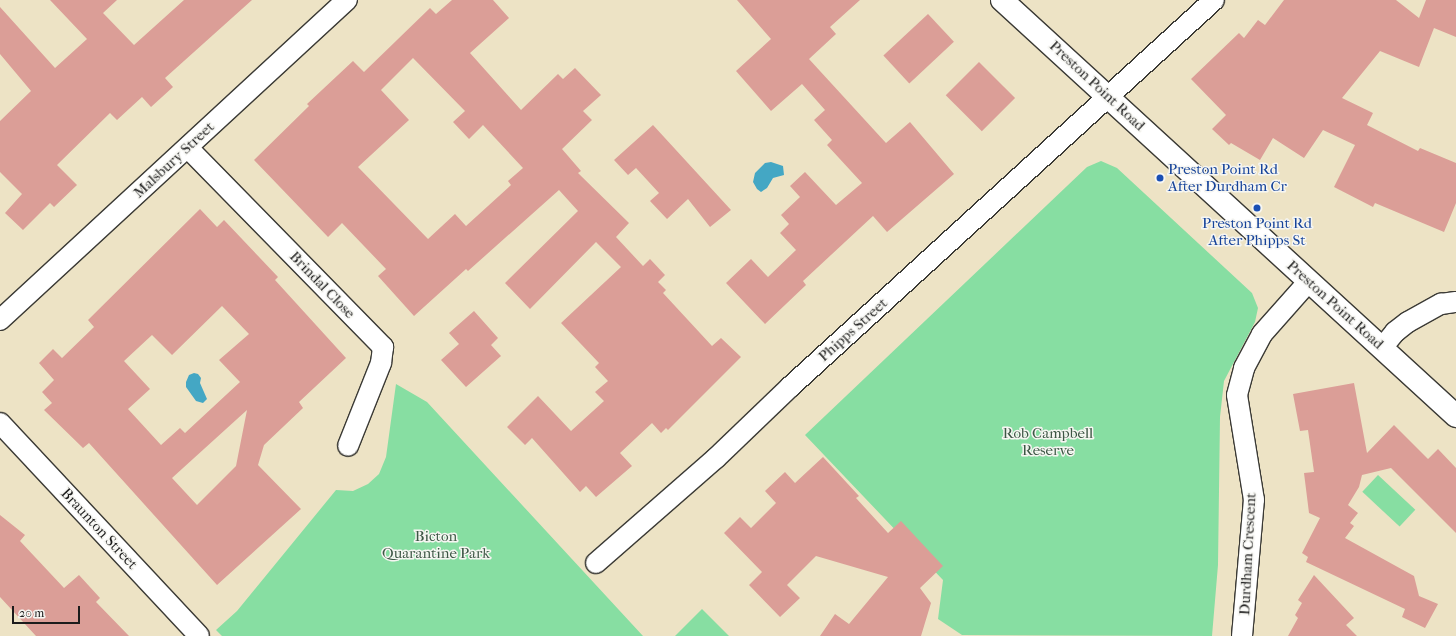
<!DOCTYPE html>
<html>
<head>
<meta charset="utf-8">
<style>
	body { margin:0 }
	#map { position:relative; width:1456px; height:636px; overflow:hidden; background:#ede3c5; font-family:"IM FELL French Canon",serif }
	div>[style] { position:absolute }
	.green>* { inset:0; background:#87dea2; transform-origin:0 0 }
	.water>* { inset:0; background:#44a7c4 }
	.building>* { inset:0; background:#db9e97; transform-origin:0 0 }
	.roads { filter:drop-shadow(1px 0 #3b3a35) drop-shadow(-1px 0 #3b3a35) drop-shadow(0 1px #3b3a35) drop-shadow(0 -1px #3b3a35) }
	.street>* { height:20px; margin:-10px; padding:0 10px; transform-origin:10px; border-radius:10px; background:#fff }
	.secondary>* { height:22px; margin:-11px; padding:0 11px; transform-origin:11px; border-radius:11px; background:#fff }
	.dots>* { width:11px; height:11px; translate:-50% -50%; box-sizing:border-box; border:2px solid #f6f6f2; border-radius:50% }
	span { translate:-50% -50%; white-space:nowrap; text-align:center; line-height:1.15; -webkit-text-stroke:3px #f6f6f2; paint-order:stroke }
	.street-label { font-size:15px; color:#1c1c1c }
	.transit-label { font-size:15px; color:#164399 }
	.left { translate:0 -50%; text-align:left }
	.park-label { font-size:15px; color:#3c5644 }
	.scale { position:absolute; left:12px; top:606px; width:68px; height:18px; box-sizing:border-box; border:2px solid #1c1c1c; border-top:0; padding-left:5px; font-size:12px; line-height:14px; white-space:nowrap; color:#1c1c1c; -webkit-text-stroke:3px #f6f6f2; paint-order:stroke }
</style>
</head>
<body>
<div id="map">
	<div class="green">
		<i style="clip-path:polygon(1101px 161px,1117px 168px,1252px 293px,1258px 308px,1255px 322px,1224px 381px,1220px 417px,1218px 565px,1212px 636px,962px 635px,938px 619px,943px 580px,805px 435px,1087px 167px)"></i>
		<i style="clip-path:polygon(396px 384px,427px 402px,643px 636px,222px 636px,216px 630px,237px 611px,336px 490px,353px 491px,368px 484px,379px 474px,386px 457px)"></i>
		<i style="left:1378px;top:475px;width:51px;height:23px;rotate:43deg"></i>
		<i style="clip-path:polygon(702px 609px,729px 636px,675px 636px)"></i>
	</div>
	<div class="water">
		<i style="clip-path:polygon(771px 162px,783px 166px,784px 175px,773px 178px,767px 188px,761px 192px,757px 189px,753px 182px,755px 173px,765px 163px)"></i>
		<i style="clip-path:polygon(194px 373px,198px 374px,201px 378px,200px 383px,207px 399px,203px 403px,196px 401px,186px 387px,186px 382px,189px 375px)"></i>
	</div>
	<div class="building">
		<i style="clip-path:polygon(50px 0,117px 0,103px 13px,134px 45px,184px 0,252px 0,165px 78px,173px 87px,151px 107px,142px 97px,117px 120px,110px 113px,57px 165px,77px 185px,54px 207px,50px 203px,23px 230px,5px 213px,22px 194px,0 172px,0 121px,31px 91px,0 54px,0 7px,55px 68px,87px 39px)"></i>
		<i style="clip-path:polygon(evenodd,452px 0,493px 0,509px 18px,470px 53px,521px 110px,558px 74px,563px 79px,575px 68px,601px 95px,583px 111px,592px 120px,562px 149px,581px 171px,578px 173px,629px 223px,616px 237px,643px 266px,650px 259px,665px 275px,658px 282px,666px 290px,663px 293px,712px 346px,721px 338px,741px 357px,668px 430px,666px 428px,661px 433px,652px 423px,620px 453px,632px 466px,596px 497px,586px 486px,580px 492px,532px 438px,525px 445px,507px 427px,538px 396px,571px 431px,604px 401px,595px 392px,608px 381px,595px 367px,599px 363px,561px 323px,621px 267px,596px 242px,530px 309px,505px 283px,578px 211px,559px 190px,468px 271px,466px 269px,414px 316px,378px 276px,386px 269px,342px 223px,328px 237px,254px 160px,309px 106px,307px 104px,353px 61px,364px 72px,430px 8px,436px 14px,452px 0,413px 58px,465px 111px,453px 122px,469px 139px,483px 125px,523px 168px,508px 181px,511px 185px,466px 226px,455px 214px,428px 239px,358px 167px,409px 120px,381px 90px,413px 58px)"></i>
		<i style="clip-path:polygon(737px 0,860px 0,830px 27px,836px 34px,809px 59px,886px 143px,910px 122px,954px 174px,887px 232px,873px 216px,803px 281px,806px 285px,765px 324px,726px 283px,751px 259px,768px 277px,796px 250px,780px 233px,789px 224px,781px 215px,800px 197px,790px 186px,805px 172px,836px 205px,862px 183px,827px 145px,832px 140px,814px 120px,825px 110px,802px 84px,771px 111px,736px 71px,771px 39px)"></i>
		<i style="clip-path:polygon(1284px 0,1396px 0,1419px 18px,1426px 0,1456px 0,1456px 37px,1434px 28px,1419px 67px,1380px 51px,1342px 98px,1373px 113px,1367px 125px,1418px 151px,1420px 148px,1456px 163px,1456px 203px,1444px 232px,1375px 203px,1373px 207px,1334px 187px,1355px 145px,1323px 130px,1304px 158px,1273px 138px,1260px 160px,1231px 143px,1229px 145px,1212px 129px,1226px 115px,1191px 79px,1239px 33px,1244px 38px,1258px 20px,1265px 25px)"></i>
		<i style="left:928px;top:14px;width:38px;height:61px;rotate:47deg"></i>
		<i style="left:979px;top:62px;width:51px;height:47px;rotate:45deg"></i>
		<i style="clip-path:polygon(653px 125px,731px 210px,710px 227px,688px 199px,667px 219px,650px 201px,659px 193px,636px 168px,628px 175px,614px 160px)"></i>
		<i style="clip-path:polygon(evenodd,200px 209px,217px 227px,224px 220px,278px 277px,275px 280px,346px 358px,299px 402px,303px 408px,264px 445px,258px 465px,301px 509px,217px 585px,89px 443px,83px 448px,44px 410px,52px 403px,42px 392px,54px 380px,39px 363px,53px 349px,62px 358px,94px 327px,88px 320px,200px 209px,222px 306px,249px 334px,219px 360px,240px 382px,185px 433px,180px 428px,161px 445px,128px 409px,150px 389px,124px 361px,152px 335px,172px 355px,222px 306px,200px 209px,247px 410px,236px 466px,197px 505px,172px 478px,247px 410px)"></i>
		<i style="clip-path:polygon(474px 311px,498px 338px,491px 345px,501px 356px,466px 387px,441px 360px,459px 344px,449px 333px)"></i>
		<i style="clip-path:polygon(1354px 383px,1367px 453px,1394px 425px,1428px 459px,1438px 449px,1456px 468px,1456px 533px,1391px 468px,1362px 475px,1359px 487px,1348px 505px,1358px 513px,1350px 523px,1354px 526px,1345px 538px,1414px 576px,1419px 596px,1438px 604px,1425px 628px,1402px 617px,1405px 609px,1306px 562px,1308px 557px,1302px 553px,1320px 518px,1309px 513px,1304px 473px,1314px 472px,1308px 430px,1300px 431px,1293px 394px)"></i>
		<i style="clip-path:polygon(823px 457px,859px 496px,856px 498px,888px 533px,901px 521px,943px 566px,920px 588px,931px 603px,921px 636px,820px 636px,835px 614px,849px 624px,888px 577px,816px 556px,787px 585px,800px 598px,780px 617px,749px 585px,762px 572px,724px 533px,740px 517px,751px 528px,776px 503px,765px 491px,785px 472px,795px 483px)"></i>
		<i style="clip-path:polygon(0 515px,25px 535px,20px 541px,64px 588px,79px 575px,100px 598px,96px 602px,129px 636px,36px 636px,0 597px)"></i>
		<i style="clip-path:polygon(1314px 575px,1354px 618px,1346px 625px,1357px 636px,1288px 636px,1298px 618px,1295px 615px,1302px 603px,1298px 600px)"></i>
	</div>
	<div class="roads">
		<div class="street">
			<i style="left:188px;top:148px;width:279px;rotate:45.6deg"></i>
			<i style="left:383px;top:347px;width:16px;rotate:97deg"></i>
			<i style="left:381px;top:363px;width:89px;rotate:111.7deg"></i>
			<i style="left:0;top:320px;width:472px;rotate:-42.7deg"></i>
			<i style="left:1382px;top:348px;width:21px;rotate:-51deg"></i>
			<i style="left:1395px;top:332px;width:16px;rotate:-38deg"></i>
			<i style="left:1408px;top:322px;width:38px;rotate:-29deg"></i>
			<i style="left:1441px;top:304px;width:15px;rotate:-8deg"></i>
			<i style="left:0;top:423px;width:291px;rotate:46.9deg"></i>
			<i style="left:596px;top:563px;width:159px;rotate:-41.2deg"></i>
			<i style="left:716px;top:458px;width:103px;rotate:-43.8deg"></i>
			<i style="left:790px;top:387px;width:574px;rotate:-42.39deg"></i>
			<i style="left:1242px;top:636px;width:137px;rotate:-85deg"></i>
			<i style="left:1254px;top:500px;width:106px;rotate:-99.2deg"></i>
			<i style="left:1237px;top:395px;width:28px;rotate:-75deg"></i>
			<i style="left:1244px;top:368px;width:38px;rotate:-62deg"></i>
			<i style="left:1262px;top:334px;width:71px;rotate:-48.4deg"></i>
		</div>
		<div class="secondary">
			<i style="left:1002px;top:0;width:616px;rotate:42.5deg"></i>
		</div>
	</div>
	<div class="dots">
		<i style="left:1160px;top:178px;background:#1a4fb4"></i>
		<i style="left:1257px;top:208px;background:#1a4fb4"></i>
	</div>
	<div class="street-label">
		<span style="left:1097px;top:86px;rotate:43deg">Preston Point Road</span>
		<span style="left:174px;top:160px;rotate:-43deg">Malsbury Street</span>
		<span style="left:322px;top:285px;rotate:46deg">Brindal Close</span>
		<span style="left:1335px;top:305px;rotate:42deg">Preston Point Road</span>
		<span style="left:853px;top:330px;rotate:-42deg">Phipps Street</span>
		<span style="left:99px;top:529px;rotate:47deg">Braunton Street</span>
		<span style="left:1248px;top:554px;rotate:-87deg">Durdham Crescent</span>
	</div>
	<div class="transit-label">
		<span class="left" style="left:1168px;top:178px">Preston Point Rd<br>After Durdham Cr</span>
		<span style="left:1257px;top:232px">Preston Point Rd<br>After Phipps St</span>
	</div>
	<div class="park-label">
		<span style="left:1048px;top:442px">Rob Campbell<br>Reserve</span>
		<span style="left:436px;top:545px">Bicton<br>Quarantine Park</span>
	</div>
	<div class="scale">20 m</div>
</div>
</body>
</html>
